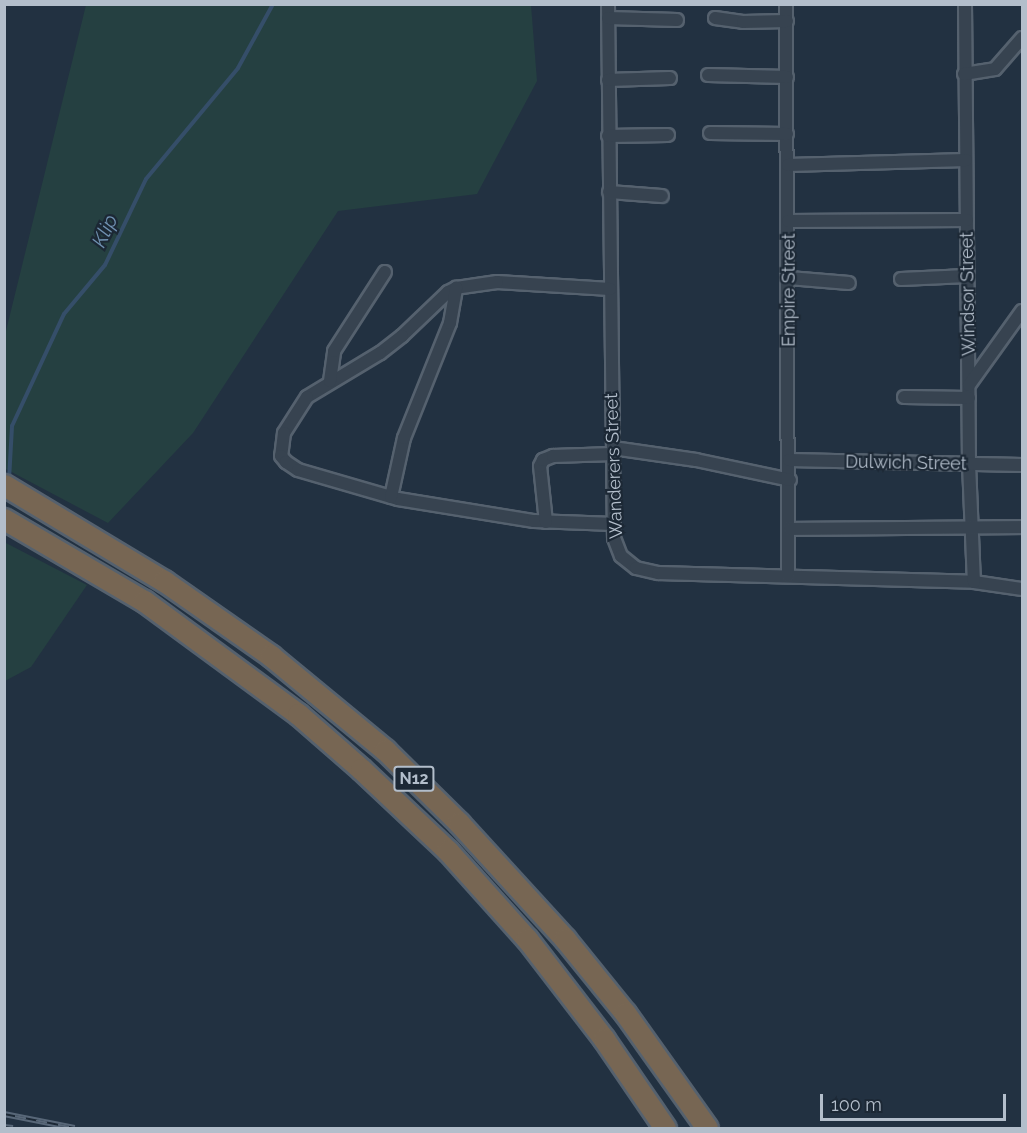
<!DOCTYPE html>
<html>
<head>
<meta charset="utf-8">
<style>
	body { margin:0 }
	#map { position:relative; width:1027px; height:1133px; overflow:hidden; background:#223141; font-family:Raleway,sans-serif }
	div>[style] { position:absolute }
	.green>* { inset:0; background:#254041 }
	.stream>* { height:4px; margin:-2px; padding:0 2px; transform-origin:2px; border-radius:2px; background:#354e69 }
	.roads { filter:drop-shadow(2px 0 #55616e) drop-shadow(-2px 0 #55616e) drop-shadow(0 2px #55616e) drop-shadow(0 -2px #55616e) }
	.minor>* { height:12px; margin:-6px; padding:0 6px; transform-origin:6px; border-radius:6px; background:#374350 }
	.motorway>* { height:21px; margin:-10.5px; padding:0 10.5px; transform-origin:10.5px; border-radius:10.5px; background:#776653 }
	.rail>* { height:6px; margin-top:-3px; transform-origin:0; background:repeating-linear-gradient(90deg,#1c2835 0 11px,#586778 0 22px); box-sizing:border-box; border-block:2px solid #586778 }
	span { translate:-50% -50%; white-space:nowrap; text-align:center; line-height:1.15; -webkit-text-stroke:4.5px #1c2835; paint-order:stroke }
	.shield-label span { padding:2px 4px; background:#1c2835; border:2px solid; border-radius:4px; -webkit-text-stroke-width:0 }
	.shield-label { font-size:16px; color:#b3becb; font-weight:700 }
	.street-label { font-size:18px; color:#b3becb }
	.water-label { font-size:20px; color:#7091b1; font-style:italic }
	.frame { position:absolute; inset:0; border:6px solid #b3becb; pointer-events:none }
	.scale { position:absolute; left:820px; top:1094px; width:186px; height:27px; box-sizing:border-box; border:3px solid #b3becb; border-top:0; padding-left:8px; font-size:18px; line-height:21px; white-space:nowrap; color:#b3becb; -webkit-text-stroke:4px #1c2835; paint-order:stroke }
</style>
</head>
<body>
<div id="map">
	<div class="green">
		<i style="clip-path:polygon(86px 5px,531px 5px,537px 81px,477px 194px,338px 211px,193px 433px,108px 523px,4px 468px,5px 335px)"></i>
		<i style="clip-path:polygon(4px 542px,87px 585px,31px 667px,5px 681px)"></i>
	</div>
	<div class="stream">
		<i style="left:9px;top:480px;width:54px;rotate:-86.8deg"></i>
		<i style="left:12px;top:426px;width:123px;rotate:-65.1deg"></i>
		<i style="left:64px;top:314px;width:64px;rotate:-50.1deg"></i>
		<i style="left:105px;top:265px;width:95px;rotate:-64.5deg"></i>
		<i style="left:146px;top:179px;width:144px;rotate:-50.3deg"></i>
		<i style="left:238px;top:68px;width:73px;rotate:-61.3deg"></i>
	</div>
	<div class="roads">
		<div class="minor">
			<i style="left:608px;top:4px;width:534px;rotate:89.36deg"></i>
			<i style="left:614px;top:538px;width:19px;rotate:69deg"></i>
			<i style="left:621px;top:556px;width:19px;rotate:39deg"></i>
			<i style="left:636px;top:568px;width:23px;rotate:13deg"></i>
			<i style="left:658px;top:573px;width:316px;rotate:1.6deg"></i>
			<i style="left:974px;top:582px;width:49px;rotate:8.3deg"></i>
			<i style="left:786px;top:4px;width:572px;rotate:89.8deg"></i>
			<i style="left:965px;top:4px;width:460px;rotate:89.5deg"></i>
			<i style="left:969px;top:464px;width:118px;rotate:87.6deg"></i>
			<i style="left:608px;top:18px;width:69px;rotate:1.7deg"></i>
			<i style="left:715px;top:18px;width:28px;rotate:8deg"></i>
			<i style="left:743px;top:22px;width:44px;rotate:-1.3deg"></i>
			<i style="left:964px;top:74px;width:31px;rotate:-9deg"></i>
			<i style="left:995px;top:69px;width:41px;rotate:-48.9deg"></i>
			<i style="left:708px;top:75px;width:79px;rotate:1.5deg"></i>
			<i style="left:608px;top:80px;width:62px;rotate:-1.8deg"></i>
			<i style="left:710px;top:133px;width:77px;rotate:0.7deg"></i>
			<i style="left:608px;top:136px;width:60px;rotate:-1deg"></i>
			<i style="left:788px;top:165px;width:178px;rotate:-1.6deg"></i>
			<i style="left:609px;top:192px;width:53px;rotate:4.3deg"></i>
			<i style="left:788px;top:221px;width:179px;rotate:-0.3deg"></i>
			<i style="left:789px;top:278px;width:60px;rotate:4.8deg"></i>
			<i style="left:901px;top:279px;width:67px;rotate:-2.6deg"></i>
			<i style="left:610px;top:289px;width:113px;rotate:-176.5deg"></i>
			<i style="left:497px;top:282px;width:41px;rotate:171.7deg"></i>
			<i style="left:456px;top:288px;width:9px;rotate:153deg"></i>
			<i style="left:448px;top:292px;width:64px;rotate:136.3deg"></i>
			<i style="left:402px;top:336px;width:28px;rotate:142deg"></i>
			<i style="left:380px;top:353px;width:85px;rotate:148.9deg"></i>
			<i style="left:307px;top:397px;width:43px;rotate:122.6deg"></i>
			<i style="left:284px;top:433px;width:23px;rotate:97deg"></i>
			<i style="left:281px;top:456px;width:8px;rotate:50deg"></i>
			<i style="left:286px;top:462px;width:14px;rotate:34deg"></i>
			<i style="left:298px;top:470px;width:104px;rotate:16.2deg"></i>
			<i style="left:398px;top:499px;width:138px;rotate:9.2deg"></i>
			<i style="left:534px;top:521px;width:80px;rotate:2.1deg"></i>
			<i style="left:330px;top:381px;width:30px;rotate:-82deg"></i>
			<i style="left:334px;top:351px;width:94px;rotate:-57.2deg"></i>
			<i style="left:969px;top:385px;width:91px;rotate:-54.4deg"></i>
			<i style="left:904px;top:397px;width:65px;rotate:0.9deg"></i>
			<i style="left:613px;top:448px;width:84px;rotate:8.2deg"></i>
			<i style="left:696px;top:460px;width:96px;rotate:12deg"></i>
			<i style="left:789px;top:460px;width:233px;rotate:1.2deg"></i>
			<i style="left:391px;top:497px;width:60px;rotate:-77.6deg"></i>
			<i style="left:404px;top:438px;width:124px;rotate:-68.2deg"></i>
			<i style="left:450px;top:323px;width:36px;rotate:-80deg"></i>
			<i style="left:546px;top:522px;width:56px;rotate:-96.1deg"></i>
			<i style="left:540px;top:466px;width:7px;rotate:-63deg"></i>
			<i style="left:543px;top:460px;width:11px;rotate:-22deg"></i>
			<i style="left:553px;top:456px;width:60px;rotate:-1.9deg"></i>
			<i style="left:790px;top:529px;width:232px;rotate:-0.5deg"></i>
		</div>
		<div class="motorway">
			<i style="left:4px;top:485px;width:187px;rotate:31deg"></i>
			<i style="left:164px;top:581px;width:131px;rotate:35deg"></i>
			<i style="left:271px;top:656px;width:148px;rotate:39.5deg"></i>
			<i style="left:385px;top:750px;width:104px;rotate:44.6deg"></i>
			<i style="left:459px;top:823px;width:157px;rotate:47.6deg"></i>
			<i style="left:565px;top:939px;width:95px;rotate:51deg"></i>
			<i style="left:625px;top:1013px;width:141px;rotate:54.5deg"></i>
			<i style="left:4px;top:519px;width:162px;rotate:30.4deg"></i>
			<i style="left:144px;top:601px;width:191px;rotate:36.3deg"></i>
			<i style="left:298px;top:714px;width:84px;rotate:41.1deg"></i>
			<i style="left:361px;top:769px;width:120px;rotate:43.3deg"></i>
			<i style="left:448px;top:851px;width:118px;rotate:48.1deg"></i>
			<i style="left:527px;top:939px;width:126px;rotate:52.4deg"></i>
			<i style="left:604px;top:1039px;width:108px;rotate:55.6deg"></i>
		</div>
	</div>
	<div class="rail">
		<i style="left:4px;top:1114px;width:72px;rotate:11.2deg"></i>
		<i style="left:4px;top:1127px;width:9px;rotate:6deg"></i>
	</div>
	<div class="shield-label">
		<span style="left:414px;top:779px">N12</span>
	</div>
	<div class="street-label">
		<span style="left:789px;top:290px;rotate:-90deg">Empire Street</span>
		<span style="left:968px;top:294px;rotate:-91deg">Windsor Street</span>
		<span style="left:906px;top:463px;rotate:1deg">Dulwich Street</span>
		<span style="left:614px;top:466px;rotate:-92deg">Wanderers Street</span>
	</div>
	<div class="water-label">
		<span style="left:105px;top:231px;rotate:-65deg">Klip</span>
	</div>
	<div class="frame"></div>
	<div class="scale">100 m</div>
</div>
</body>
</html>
